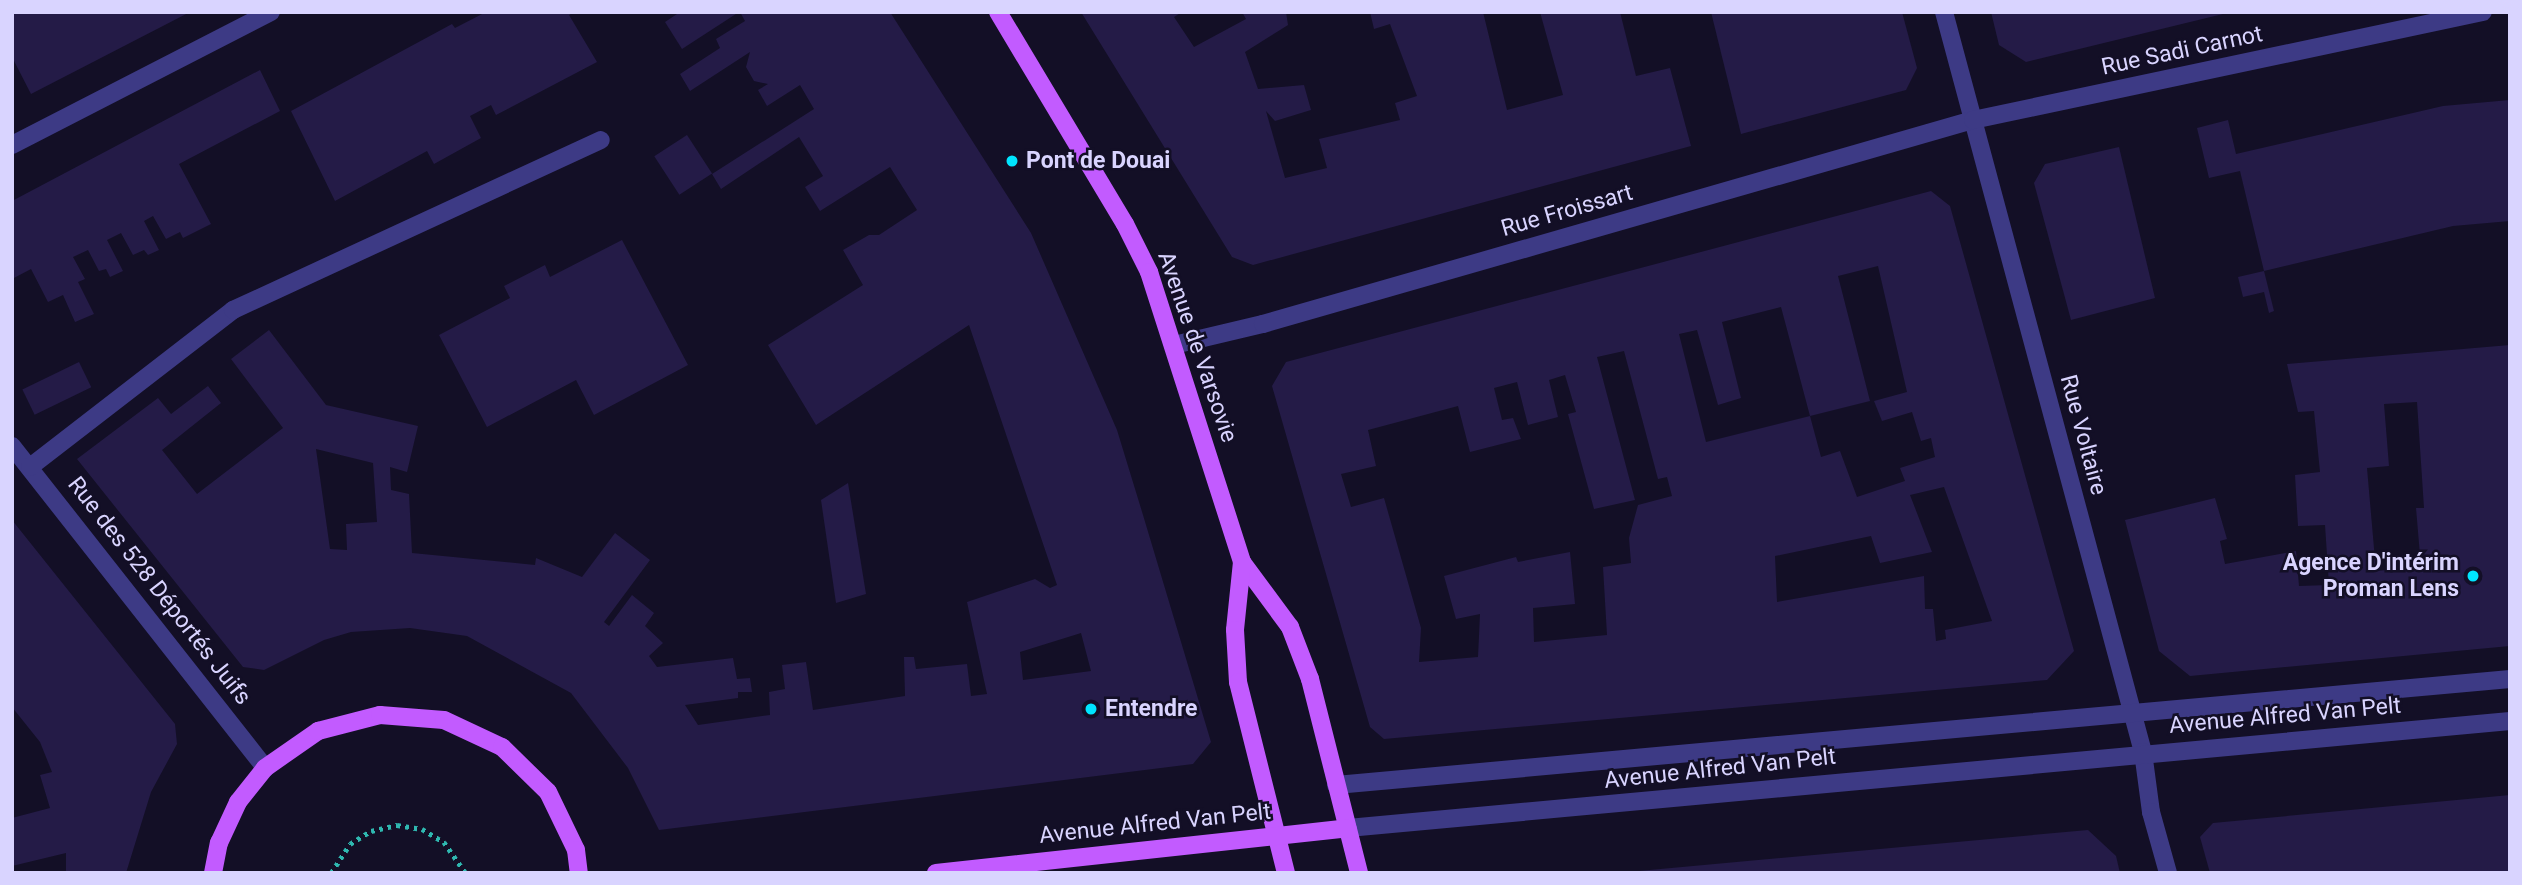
<!DOCTYPE html>
<html>
<head>
<meta charset="utf-8">
<style>
	body { margin:0 }
	#map { position:relative; width:2522px; height:885px; overflow:hidden; background:#130f26; font-family:Roboto,sans-serif }
	div>[style] { position:absolute }
	.building>* { inset:0; background:#241b47; transform-origin:0 0 }
	.path>* { height:4.5px; margin-top:-2.25px; transform-origin:0; background:repeating-linear-gradient(90deg,#2fb8b0 0 3.5px,transparent 0 8.5px) }
	.minor>* { height:18px; margin:-9px; padding:0 9px; transform-origin:9px; border-radius:9px; background:#3d3a85 }
	.major>* { height:18px; margin:-9px; padding:0 9px; transform-origin:9px; border-radius:9px; background:#c25bff }
	.dots>* { width:19px; height:19px; translate:-50% -50%; box-sizing:border-box; border:4px solid #130f26; border-radius:50% }
	span { translate:-50% -50%; white-space:nowrap; text-align:center; line-height:1.15; -webkit-text-stroke:5px #130f26; paint-order:stroke }
	.street-label { font-size:23px; color:#d9d4ff }
	.poi-label { font-size:23px; color:#d9d4ff; font-weight:700 }
	.left { translate:0 -50%; text-align:left }
	.right { translate:-100% -50%; text-align:right }
	.frame { position:absolute; inset:0; border:14px solid #d9d4ff; pointer-events:none }
</style>
</head>
<body>
<div id="map">
	<div class="building">
		<i style="clip-path:polygon(12px 12px,190px 12px,31px 94px,12px 57px)"></i>
		<i style="clip-path:polygon(486px 12px,574px 12px,569px 15px,597px 62px,496px 115px,491px 105px,470px 116px,481px 138px,434px 164px,427px 151px,335px 201px,291px 111px,452px 24px,455px 28px)"></i>
		<i style="clip-path:polygon(680px 12px,739px 12px,682px 49px,665px 22px)"></i>
		<i style="clip-path:polygon(evenodd,740px 12px,890px 12px,1031px 233px,1117px 430px,1143px 515px,1211px 742px,1193px 764px,659px 830px,628px 768px,571px 693px,467px 636px,410px 628px,351px 632px,324px 640px,264px 670px,243px 667px,77px 459px,158px 398px,171px 414px,208px 386px,221px 403px,162px 450px,197px 494px,283px 428px,231px 359px,269px 330px,326px 405px,418px 426px,407px 472px,390px 467px,391px 490px,409px 494px,412px 553px,535px 565px,536px 558px,582px 577px,615px 533px,650px 560px,604px 622px,609px 626px,632px 595px,654px 613px,645px 626px,663px 643px,649px 656px,657px 667px,733px 658px,737px 679px,750px 678px,752px 692px,738px 692px,738px 698px,685px 705px,698px 725px,770px 715px,769px 692px,785px 689px,782px 665px,806px 662px,813px 710px,905px 696px,904px 657px,914px 657px,916px 669px,967px 664px,971px 696px,987px 694px,967px 602px,1035px 579px,1050px 588px,1057px 585px,969px 325px,816px 425px,768px 345px,863px 285px,843px 250px,869px 235px,879px 235px,917px 210px,890px 167px,820px 211px,805px 187px,823px 176px,799px 137px,721px 189px,712px 174px,814px 109px,800px 85px,767px 106px,758px 90px,768px 84px,754px 81px,746px 67px,750px 52px,690px 91px,680px 74px,720px 48px,716px 39px,745px 21px,740px 12px,316px 449px,373px 463px,377px 522px,346px 524px,347px 550px,330px 549px,316px 449px,740px 12px,1081px 633px,1091px 671px,1023px 680px,1020px 652px,1081px 633px)"></i>
		<i style="clip-path:polygon(1081px 12px,1182px 12px,1174px 17px,1194px 47px,1246px 19px,1242px 12px,1286px 12px,1288px 25px,1245px 52px,1258px 89px,1304px 85px,1311px 110px,1275px 121px,1266px 111px,1285px 178px,1327px 168px,1319px 139px,1400px 120px,1395px 103px,1417px 96px,1390px 24px,1374px 29px,1370px 12px,1483px 12px,1507px 110px,1563px 95px,1540px 12px,1620px 12px,1636px 76px,1670px 68px,1691px 146px,1253px 265px,1232px 257px)"></i>
		<i style="clip-path:polygon(1711px 12px,1902px 12px,1917px 68px,1906px 90px,1741px 134px)"></i>
		<i style="clip-path:polygon(1991px 12px,2227px 12px,2227px 13px,2026px 62px,1999px 45px)"></i>
		<i style="clip-path:polygon(260px 70px,280px 111px,179px 164px,211px 224px,183px 238px,180px 232px,166px 239px,153px 216px,144px 221px,159px 250px,148px 255px,144px 250px,133px 255px,121px 233px,107px 240px,123px 271px,110px 277px,106px 269px,99px 271px,88px 250px,73px 257px,85px 279px,78px 282px,94px 314px,75px 322px,63px 295px,48px 302px,31px 269px,12px 279px,12px 201px)"></i>
		<i style="clip-path:polygon(2510px 100px,2510px 221px,2453px 226px,2264px 271px,2240px 171px,2209px 178px,2197px 128px,2228px 120px,2236px 154px,2443px 106px)"></i>
		<i style="left:687px;top:135px;width:46px;height:39px;rotate:57deg"></i>
		<i style="clip-path:polygon(2119px 147px,2155px 298px,2071px 320px,2034px 183px,2045px 164px)"></i>
		<i style="clip-path:polygon(evenodd,1931px 191px,1950px 206px,2074px 651px,2047px 680px,1384px 739px,1370px 727px,1272px 386px,1286px 362px,1931px 191px,1878px 266px,1907px 392px,1874px 401px,1882px 421px,1912px 412px,1921px 441px,1931px 438px,1935px 457px,1900px 468px,1905px 481px,1857px 497px,1840px 451px,1821px 457px,1810px 416px,1706px 442px,1679px 334px,1697px 330px,1718px 405px,1741px 398px,1722px 322px,1781px 307px,1810px 416px,1870px 401px,1838px 276px,1878px 266px,1931px 191px,1624px 351px,1658px 479px,1667px 477px,1672px 496px,1638px 505px,1629px 538px,1631px 563px,1603px 567px,1607px 635px,1534px 642px,1533px 608px,1575px 604px,1570px 552px,1518px 562px,1516px 557px,1444px 576px,1456px 619px,1480px 614px,1478px 657px,1419px 662px,1421px 628px,1384px 498px,1351px 507px,1341px 474px,1376px 466px,1368px 430px,1458px 406px,1470px 452px,1521px 439px,1513px 418px,1502px 420px,1494px 388px,1517px 382px,1528px 425px,1558px 417px,1549px 380px,1565px 375px,1576px 412px,1568px 414px,1594px 509px,1635px 500px,1597px 357px,1624px 351px,1931px 191px,1944px 487px,1992px 621px,1945px 630px,1946px 639px,1936px 641px,1933px 609px,1925px 609px,1924px 576px,1777px 602px,1775px 556px,1871px 536px,1880px 563px,1932px 552px,1910px 495px,1944px 487px)"></i>
		<i style="clip-path:polygon(622px 240px,688px 365px,594px 415px,576px 380px,487px 427px,439px 335px,510px 298px,504px 286px,545px 265px,550px 277px)"></i>
		<i style="clip-path:polygon(2264px 271px,2274px 311px,2269px 313px,2264px 292px,2243px 297px,2238px 277px)"></i>
		<i style="clip-path:polygon(evenodd,2510px 345px,2510px 646px,2190px 676px,2159px 651px,2125px 520px,2215px 498px,2227px 539px,2220px 541px,2225px 564px,2296px 551px,2299px 586px,2329px 585px,2325px 525px,2298px 526px,2295px 475px,2320px 472px,2314px 411px,2298px 412px,2287px 364px,2510px 345px,2417px 402px,2424px 508px,2416px 508px,2421px 567px,2376px 571px,2367px 468px,2389px 466px,2384px 404px,2417px 402px)"></i>
		<i style="left:79px;top:362px;width:28px;height:63px;rotate:64deg"></i>
		<i style="clip-path:polygon(848px 483px,866px 594px,836px 603px,821px 500px)"></i>
		<i style="clip-path:polygon(12px 520px,175px 724px,177px 744px,151px 792px,126px 873px,66px 873px,66px 853px,12px 866px,12px 818px,50px 808px,40px 775px,52px 772px,40px 742px,12px 707px)"></i>
		<i style="clip-path:polygon(2510px 795px,2510px 873px,2210px 873px,2200px 837px,2213px 823px)"></i>
		<i style="clip-path:polygon(2088px 830px,2116px 856px,2120px 873px,1617px 873px)"></i>
	</div>
	<div class="path">
		<i style="left:331px;top:873px;width:35px;rotate:-57deg"></i>
		<i style="left:350px;top:844px;width:25px;rotate:-32deg"></i>
		<i style="left:371px;top:831px;width:27px;rotate:-13deg"></i>
		<i style="left:397px;top:825px;width:25px;rotate:9deg"></i>
		<i style="left:422px;top:829px;width:26px;rotate:31deg"></i>
		<i style="left:444px;top:842px;width:38px;rotate:55deg"></i>
	</div>
	<div class="minor">
		<i style="left:1944px;top:12px;width:766px;rotate:74.95deg"></i>
		<i style="left:2143px;top:752px;width:61px;rotate:82.4deg"></i>
		<i style="left:2151px;top:812px;width:63px;rotate:74.4deg"></i>
		<i style="left:12px;top:145px;width:291px;rotate:-27.2deg"></i>
		<i style="left:1174px;top:345px;width:91px;rotate:-13.3deg"></i>
		<i style="left:1263px;top:324px;width:739px;rotate:-16.03deg"></i>
		<i style="left:1973px;top:120px;width:521px;rotate:-11.96deg"></i>
		<i style="left:12px;top:446px;width:410px;rotate:51.8deg"></i>
		<i style="left:30px;top:467px;width:257px;rotate:-37.7deg"></i>
		<i style="left:233px;top:310px;width:405px;rotate:-24.8deg"></i>
		<i style="left:1336px;top:785px;width:1179px;rotate:-5.16deg"></i>
		<i style="left:1348px;top:828px;width:1167px;rotate:-5.26deg"></i>
	</div>
	<div class="major">
		<i style="left:998px;top:12px;width:247px;rotate:59.1deg"></i>
		<i style="left:1125px;top:224px;width:54px;rotate:63.4deg"></i>
		<i style="left:1149px;top:272px;width:305px;rotate:72.2deg"></i>
		<i style="left:1242px;top:562px;width:81px;rotate:53.6deg"></i>
		<i style="left:1290px;top:627px;width:56px;rotate:69deg"></i>
		<i style="left:1310px;top:679px;width:200px;rotate:75.8deg"></i>
		<i style="left:1242px;top:562px;width:68px;rotate:95.9deg"></i>
		<i style="left:1235px;top:630px;width:52px;rotate:86.7deg"></i>
		<i style="left:1238px;top:682px;width:197px;rotate:75.9deg"></i>
		<i style="left:213px;top:873px;width:31px;rotate:-79deg"></i>
		<i style="left:219px;top:843px;width:45px;rotate:-65.1deg"></i>
		<i style="left:238px;top:802px;width:43px;rotate:-51.5deg"></i>
		<i style="left:265px;top:768px;width:65px;rotate:-34.9deg"></i>
		<i style="left:318px;top:731px;width:64px;rotate:-14.5deg"></i>
		<i style="left:380px;top:715px;width:64px;rotate:4.5deg"></i>
		<i style="left:444px;top:720px;width:64px;rotate:25deg"></i>
		<i style="left:502px;top:747px;width:64px;rotate:44.4deg"></i>
		<i style="left:548px;top:792px;width:64px;rotate:64.2deg"></i>
		<i style="left:576px;top:850px;width:23px;rotate:83deg"></i>
		<i style="left:936px;top:873px;width:414px;rotate:-6.2deg"></i>
	</div>
	<div class="dots">
		<i style="left:1012px;top:161px;background:#00e5ff"></i>
		<i style="left:2473px;top:576px;background:#00e5ff"></i>
		<i style="left:1091px;top:709px;background:#00e5ff"></i>
	</div>
	<div class="street-label">
		<span style="left:2182px;top:51px;rotate:-12deg">Rue Sadi Carnot</span>
		<span style="left:1567px;top:211px;rotate:-16deg">Rue Froissart</span>
		<span style="left:1197px;top:347px;rotate:71deg">Avenue de Varsovie</span>
		<span style="left:2083px;top:435px;rotate:75deg">Rue Voltaire</span>
		<span style="left:159px;top:591px;rotate:52deg">Rue des 528 Déportés Juifs</span>
		<span style="left:2285px;top:716px;rotate:-5deg">Avenue Alfred Van Pelt</span>
		<span style="left:1720px;top:769px;rotate:-6deg">Avenue Alfred Van Pelt</span>
		<span style="left:1155px;top:824px;rotate:-6deg">Avenue Alfred Van Pelt</span>
	</div>
	<div class="poi-label">
		<span class="left" style="left:1026px;top:161px">Pont de Douai</span>
		<span class="right" style="left:2459px;top:576px">Agence D'intérim<br>Proman Lens</span>
		<span class="left" style="left:1105px;top:709px">Entendre</span>
	</div>
	<div class="frame"></div>
</div>
</body>
</html>
